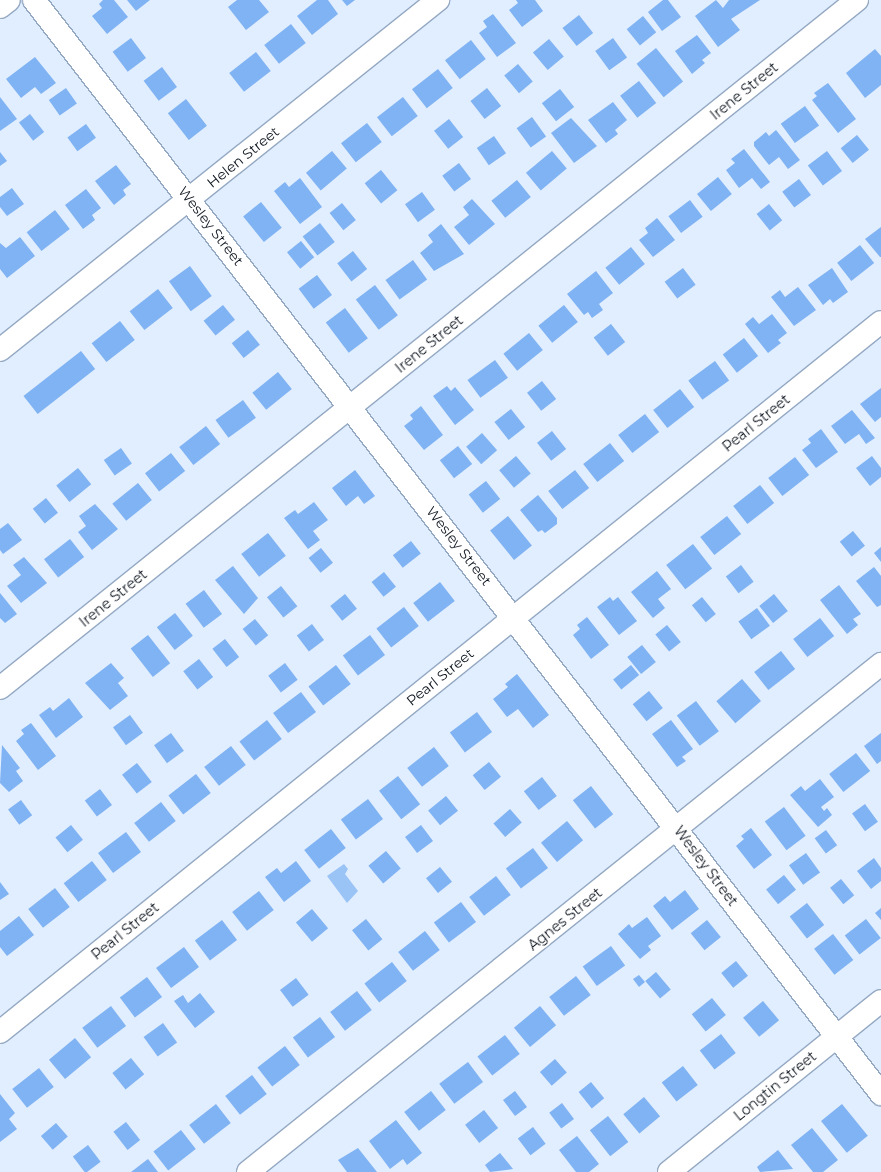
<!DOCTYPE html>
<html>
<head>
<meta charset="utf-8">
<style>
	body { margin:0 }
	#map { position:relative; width:881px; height:1172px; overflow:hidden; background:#e1eeff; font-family:Montserrat,sans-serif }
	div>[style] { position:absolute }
	.water>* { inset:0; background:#9ac3f6 }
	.building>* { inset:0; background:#80b3f3; transform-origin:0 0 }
	.roads { filter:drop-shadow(1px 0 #95a9c3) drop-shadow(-1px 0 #95a9c3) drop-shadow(0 1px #95a9c3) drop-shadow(0 -1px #95a9c3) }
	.minor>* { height:22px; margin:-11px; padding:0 11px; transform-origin:11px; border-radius:11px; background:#fff }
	span { translate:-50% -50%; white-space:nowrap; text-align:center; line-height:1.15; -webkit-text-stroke:4px #fff; paint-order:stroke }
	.street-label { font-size:14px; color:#0f1620 }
</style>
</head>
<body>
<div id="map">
	<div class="water">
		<i style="clip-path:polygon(344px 864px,348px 869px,345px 874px,358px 891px,347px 903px,327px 876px)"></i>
	</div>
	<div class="building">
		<i style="clip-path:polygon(103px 0,114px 0,128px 17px,107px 34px,92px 16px,102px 8px,99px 4px)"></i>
		<i style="clip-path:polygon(127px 0,150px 0,136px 11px)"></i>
		<i style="clip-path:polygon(237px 0,259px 0,269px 12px,246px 30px,228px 7px)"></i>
		<i style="clip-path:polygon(317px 0,328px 0,338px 14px,312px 35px,297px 16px)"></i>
		<i style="clip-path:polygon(342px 0,355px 0,347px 6px)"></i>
		<i style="clip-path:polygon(516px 0,535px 0,543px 11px,522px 27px,509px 10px,518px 3px)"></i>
		<i style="clip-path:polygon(663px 0,668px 0,681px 17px,662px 31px,648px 12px)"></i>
		<i style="clip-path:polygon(716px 0,723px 8px,729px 0,760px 0,731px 19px,740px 30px,718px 47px,695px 16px)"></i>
		<i style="clip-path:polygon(493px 14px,516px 43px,497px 57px,479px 33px,487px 27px,483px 21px)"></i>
		<i style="left:579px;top:15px;width:23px;height:21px;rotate:52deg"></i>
		<i style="left:643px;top:16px;width:21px;height:21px;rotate:51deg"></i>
		<i style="left:291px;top:24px;width:24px;height:34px;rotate:52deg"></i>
		<i style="clip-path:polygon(697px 35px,711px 53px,702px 60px,705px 63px,692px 74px,675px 51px)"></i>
		<i style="left:131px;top:38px;width:25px;height:23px;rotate:53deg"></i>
		<i style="left:613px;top:38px;width:24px;height:22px;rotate:54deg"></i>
		<i style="left:549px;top:39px;width:23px;height:21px;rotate:50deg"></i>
		<i style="left:471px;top:40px;width:24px;height:33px;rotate:52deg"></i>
		<i style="left:656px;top:48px;width:43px;height:25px;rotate:51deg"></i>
		<i style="clip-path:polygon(875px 49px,881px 56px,881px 85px,865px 98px,846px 73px)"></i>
		<i style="left:256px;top:52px;width:24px;height:34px;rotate:52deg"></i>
		<i style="clip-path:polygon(35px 57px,56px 83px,41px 94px,35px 87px,21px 98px,6px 79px)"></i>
		<i style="left:518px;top:64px;width:23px;height:18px;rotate:50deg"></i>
		<i style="left:162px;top:67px;width:25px;height:23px;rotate:53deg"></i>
		<i style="left:438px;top:69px;width:24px;height:33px;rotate:52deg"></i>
		<i style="left:639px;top:81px;width:28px;height:24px;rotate:52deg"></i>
		<i style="clip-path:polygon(828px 83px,856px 119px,838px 133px,812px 100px,817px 96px,814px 93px)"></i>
		<i style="left:66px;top:88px;width:19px;height:21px;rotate:55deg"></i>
		<i style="left:487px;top:88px;width:23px;height:21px;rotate:52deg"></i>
		<i style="left:560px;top:89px;width:23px;height:23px;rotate:52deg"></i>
		<i style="clip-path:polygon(0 97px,17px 119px,0 131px)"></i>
		<i style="left:403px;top:97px;width:24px;height:33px;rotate:52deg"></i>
		<i style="left:186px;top:99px;width:34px;height:23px;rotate:52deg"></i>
		<i style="clip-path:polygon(613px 102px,627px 120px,615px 130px,618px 134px,606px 143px,588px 120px)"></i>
		<i style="left:805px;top:106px;width:24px;height:30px;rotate:54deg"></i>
		<i style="left:30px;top:114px;width:23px;height:14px;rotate:52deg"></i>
		<i style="left:532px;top:117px;width:24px;height:19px;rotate:54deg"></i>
		<i style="clip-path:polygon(571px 118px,597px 146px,574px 163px,551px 133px)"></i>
		<i style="left:449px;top:119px;width:23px;height:19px;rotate:52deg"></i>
		<i style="left:367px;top:123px;width:24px;height:33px;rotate:52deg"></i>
		<i style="left:86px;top:124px;width:17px;height:23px;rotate:54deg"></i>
		<i style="clip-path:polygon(776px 130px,800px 160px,788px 169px,779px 157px,769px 165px,754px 146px,754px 142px,766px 132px,769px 136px)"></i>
		<i style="left:857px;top:135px;width:19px;height:21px;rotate:51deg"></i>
		<i style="left:494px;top:136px;width:21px;height:21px;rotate:55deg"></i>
		<i style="clip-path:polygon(744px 149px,770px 182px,761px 189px,752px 178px,739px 188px,726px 170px,735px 163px,731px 159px)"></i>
		<i style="left:332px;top:151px;width:23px;height:34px;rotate:50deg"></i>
		<i style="left:552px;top:151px;width:23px;height:34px;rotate:50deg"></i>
		<i style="left:827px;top:151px;width:25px;height:24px;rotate:53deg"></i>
		<i style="clip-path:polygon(0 152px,7px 161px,0 166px)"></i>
		<i style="left:459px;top:163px;width:20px;height:21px;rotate:53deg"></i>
		<i style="clip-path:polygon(116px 165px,131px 184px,123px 190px,126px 195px,114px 205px,95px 181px)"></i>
		<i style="left:381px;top:170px;width:26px;height:21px;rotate:51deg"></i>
		<i style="left:718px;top:177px;width:22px;height:27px;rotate:51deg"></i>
		<i style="clip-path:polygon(300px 178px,322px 207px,300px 224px,274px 191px,285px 182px,289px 187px)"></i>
		<i style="left:799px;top:179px;width:20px;height:21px;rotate:53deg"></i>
		<i style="left:517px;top:180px;width:22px;height:33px;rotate:51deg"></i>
		<i style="clip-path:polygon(12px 188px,24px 204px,7px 216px,0 207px,0 197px)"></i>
		<i style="clip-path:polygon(86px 189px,101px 208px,92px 215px,95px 220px,83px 229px,65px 205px)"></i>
		<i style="left:422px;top:192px;width:22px;height:21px;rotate:54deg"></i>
		<i style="clip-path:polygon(472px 199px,495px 224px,469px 245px,454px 227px,469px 215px,463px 207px)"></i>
		<i style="left:690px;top:200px;width:21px;height:27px;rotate:53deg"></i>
		<i style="left:261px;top:202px;width:33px;height:23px;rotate:51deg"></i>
		<i style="left:342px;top:203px;width:22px;height:16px;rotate:51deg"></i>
		<i style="left:769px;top:204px;width:21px;height:16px;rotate:51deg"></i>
		<i style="left:55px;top:210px;width:24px;height:36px;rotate:52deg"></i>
		<i style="clip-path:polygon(657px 218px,675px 240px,653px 257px,639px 240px,648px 233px,645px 228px)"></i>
		<i style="left:320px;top:223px;width:24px;height:22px;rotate:52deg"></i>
		<i style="clip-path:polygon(441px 224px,464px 254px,434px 271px,420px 253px,433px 242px,428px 235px)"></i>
		<i style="clip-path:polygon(881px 227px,881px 257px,880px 257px,865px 239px)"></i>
		<i style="clip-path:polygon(20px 237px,35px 256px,7px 278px,0 269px,0 243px,6px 248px)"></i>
		<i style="left:301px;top:241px;width:21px;height:18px;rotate:51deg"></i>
		<i style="left:860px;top:245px;width:23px;height:29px;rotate:52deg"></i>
		<i style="left:631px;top:247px;width:22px;height:33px;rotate:51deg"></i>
		<i style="left:353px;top:251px;width:23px;height:20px;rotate:52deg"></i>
		<i style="left:413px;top:260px;width:24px;height:34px;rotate:54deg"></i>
		<i style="left:190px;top:266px;width:37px;height:26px;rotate:54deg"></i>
		<i style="left:683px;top:268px;width:21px;height:23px;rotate:53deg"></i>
		<i style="clip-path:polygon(832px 268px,848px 292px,833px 303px,830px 299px,823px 305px,808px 285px)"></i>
		<i style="clip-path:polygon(596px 271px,613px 293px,599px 304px,603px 310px,592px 318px,588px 312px,584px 315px,567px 294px)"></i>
		<i style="left:317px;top:275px;width:25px;height:23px;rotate:53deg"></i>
		<i style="left:375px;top:285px;width:38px;height:24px;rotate:53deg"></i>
		<i style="clip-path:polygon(798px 287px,816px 310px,794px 326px,771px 297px,780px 290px,785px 297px)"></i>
		<i style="left:158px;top:289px;width:24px;height:36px;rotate:52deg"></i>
		<i style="left:223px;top:305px;width:19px;height:25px;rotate:51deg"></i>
		<i style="left:564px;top:305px;width:22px;height:33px;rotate:51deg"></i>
		<i style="left:345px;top:308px;width:38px;height:24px;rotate:53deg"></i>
		<i style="clip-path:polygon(772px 314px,787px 333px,778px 340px,781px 343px,768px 353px,745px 324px,753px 317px,759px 324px)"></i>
		<i style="left:120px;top:321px;width:24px;height:36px;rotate:52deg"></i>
		<i style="left:611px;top:324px;width:23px;height:22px;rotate:52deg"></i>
		<i style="left:248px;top:330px;width:19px;height:21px;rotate:51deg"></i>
		<i style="left:529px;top:333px;width:22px;height:33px;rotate:51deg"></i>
		<i style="left:744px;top:338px;width:23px;height:27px;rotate:52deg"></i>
		<i style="left:81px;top:351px;width:23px;height:73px;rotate:52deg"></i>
		<i style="left:495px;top:360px;width:22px;height:34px;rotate:54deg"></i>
		<i style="left:715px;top:361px;width:24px;height:33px;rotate:54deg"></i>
		<i style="left:278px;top:372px;width:22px;height:33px;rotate:51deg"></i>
		<i style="left:542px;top:381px;width:23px;height:19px;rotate:52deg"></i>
		<i style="clip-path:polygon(447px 386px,451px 391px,455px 387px,474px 410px,455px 425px,433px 396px)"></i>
		<i style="clip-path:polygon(881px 388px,881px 417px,875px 422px,860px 404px)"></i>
		<i style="left:680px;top:389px;width:23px;height:34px;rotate:52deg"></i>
		<i style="left:243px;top:400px;width:22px;height:34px;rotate:54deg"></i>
		<i style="clip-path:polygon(421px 406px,443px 435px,424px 450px,404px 426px,413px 419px,410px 415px)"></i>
		<i style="left:511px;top:409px;width:23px;height:21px;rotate:52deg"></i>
		<i style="clip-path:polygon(852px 410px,875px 438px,866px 444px,859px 434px,845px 444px,831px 426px)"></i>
		<i style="left:645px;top:414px;width:23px;height:34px;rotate:52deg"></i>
		<i style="left:206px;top:426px;width:23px;height:34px;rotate:52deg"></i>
		<i style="clip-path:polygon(821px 429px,838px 452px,816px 468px,802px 450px,811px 443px,808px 439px)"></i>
		<i style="left:552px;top:431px;width:23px;height:19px;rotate:52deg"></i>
		<i style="left:482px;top:433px;width:23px;height:21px;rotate:49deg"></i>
		<i style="left:610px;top:443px;width:23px;height:34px;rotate:52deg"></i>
		<i style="left:458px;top:446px;width:23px;height:23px;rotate:52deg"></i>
		<i style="left:121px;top:448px;width:19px;height:21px;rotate:55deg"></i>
		<i style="left:171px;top:453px;width:23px;height:33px;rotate:52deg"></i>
		<i style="left:516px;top:456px;width:23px;height:22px;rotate:50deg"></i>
		<i style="clip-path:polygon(872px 456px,881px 468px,881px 477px,870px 486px,856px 468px)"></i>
		<i style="left:795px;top:457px;width:23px;height:34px;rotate:52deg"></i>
		<i style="left:78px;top:468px;width:21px;height:28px;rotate:51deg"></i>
		<i style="clip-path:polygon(355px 470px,375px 496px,364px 504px,358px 496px,346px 506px,332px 488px)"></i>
		<i style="left:575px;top:470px;width:23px;height:34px;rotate:52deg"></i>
		<i style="left:486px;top:481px;width:23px;height:22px;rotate:52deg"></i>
		<i style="left:138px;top:483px;width:22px;height:33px;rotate:51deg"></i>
		<i style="left:760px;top:485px;width:23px;height:34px;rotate:52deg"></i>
		<i style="clip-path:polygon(538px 495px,557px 518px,557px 524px,545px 533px,542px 530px,538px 532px,520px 510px)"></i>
		<i style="left:46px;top:498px;width:19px;height:17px;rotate:51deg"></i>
		<i style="clip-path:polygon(314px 502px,328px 520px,313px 531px,320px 540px,308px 549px,284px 518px,295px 510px,298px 514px)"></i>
		<i style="clip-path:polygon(95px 504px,118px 529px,92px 550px,78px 532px,86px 526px,79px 516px)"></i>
		<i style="left:508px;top:516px;width:38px;height:23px;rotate:51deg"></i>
		<i style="left:727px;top:516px;width:23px;height:34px;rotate:52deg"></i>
		<i style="clip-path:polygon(8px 523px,22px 540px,3px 554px,0 550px,0 529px)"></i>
		<i style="left:853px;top:531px;width:19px;height:17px;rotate:51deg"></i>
		<i style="left:268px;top:533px;width:29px;height:34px;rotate:52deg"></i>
		<i style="left:70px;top:539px;width:23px;height:33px;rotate:52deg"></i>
		<i style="left:411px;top:541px;width:16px;height:23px;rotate:52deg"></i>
		<i style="left:693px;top:544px;width:31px;height:34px;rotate:52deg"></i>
		<i style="clip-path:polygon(881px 547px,881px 562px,874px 553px)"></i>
		<i style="left:321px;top:548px;width:19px;height:16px;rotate:51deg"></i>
		<i style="clip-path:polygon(24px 557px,47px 583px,21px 603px,7px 586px,21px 575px,13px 565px)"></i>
		<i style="left:741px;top:565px;width:21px;height:19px;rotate:53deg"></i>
		<i style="clip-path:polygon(233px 566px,258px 598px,244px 614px,215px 580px)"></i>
		<i style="clip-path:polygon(874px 567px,881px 576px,881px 605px,877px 607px,856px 581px)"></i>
		<i style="clip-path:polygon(657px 571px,671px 589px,658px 599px,665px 608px,653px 618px,631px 592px)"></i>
		<i style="left:384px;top:572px;width:19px;height:16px;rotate:51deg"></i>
		<i style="left:440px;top:582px;width:24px;height:34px;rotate:52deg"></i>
		<i style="clip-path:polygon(839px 585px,861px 614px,853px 619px,858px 625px,847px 634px,820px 600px)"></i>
		<i style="left:281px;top:586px;width:26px;height:18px;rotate:51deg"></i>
		<i style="left:204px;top:590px;width:30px;height:23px;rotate:53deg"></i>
		<i style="clip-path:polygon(0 593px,17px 614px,5px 623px,0 618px)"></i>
		<i style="left:345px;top:594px;width:19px;height:19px;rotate:51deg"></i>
		<i style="left:774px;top:594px;width:22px;height:19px;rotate:51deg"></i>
		<i style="clip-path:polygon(610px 597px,613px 601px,618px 597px,637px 621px,619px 635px,597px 607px)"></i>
		<i style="left:702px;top:597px;width:22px;height:13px;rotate:51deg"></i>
		<i style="left:404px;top:607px;width:24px;height:35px;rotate:52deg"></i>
		<i style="left:757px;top:608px;width:22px;height:23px;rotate:54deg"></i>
		<i style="left:175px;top:613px;width:29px;height:23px;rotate:52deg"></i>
		<i style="clip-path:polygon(587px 617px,609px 645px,591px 659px,573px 635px,580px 629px,577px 625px)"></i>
		<i style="left:820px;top:618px;width:23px;height:34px;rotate:52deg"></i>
		<i style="left:255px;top:619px;width:21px;height:16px;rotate:51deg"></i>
		<i style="left:312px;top:624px;width:20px;height:19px;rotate:53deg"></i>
		<i style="left:667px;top:625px;width:22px;height:15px;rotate:51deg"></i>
		<i style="left:148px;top:635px;width:36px;height:22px;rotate:52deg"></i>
		<i style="left:370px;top:635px;width:25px;height:34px;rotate:53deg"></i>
		<i style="left:225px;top:639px;width:23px;height:16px;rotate:52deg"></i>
		<i style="left:642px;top:645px;width:22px;height:19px;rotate:51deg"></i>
		<i style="left:781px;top:651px;width:23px;height:34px;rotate:52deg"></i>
		<i style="left:199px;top:659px;width:23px;height:20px;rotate:52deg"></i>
		<i style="clip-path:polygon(111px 663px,124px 678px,118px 683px,128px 696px,110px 710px,85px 683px)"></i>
		<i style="left:285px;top:663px;width:21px;height:21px;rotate:53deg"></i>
		<i style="left:336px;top:665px;width:24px;height:35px;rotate:52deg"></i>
		<i style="left:631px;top:665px;width:13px;height:23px;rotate:51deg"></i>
		<i style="clip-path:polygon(517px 674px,549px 715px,533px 728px,518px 709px,507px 717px,493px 699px,508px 687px,505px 684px)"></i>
		<i style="left:742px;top:679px;width:29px;height:34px;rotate:49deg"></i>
		<i style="left:649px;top:691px;width:22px;height:21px;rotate:51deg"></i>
		<i style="left:301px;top:692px;width:25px;height:35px;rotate:53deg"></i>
		<i style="clip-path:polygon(69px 698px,83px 717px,56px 738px,39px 715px,50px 707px,53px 711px)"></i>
		<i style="left:696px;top:701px;width:38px;height:24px;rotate:53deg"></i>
		<i style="left:477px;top:712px;width:25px;height:34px;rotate:53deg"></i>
		<i style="left:130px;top:715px;width:22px;height:21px;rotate:54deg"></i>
		<i style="left:267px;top:720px;width:24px;height:35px;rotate:52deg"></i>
		<i style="clip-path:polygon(671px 720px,693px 749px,682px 757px,686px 761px,677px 767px,652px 734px)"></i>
		<i style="clip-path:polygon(31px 723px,56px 756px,38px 770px,16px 741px,24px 734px,21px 730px)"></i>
		<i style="left:171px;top:733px;width:22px;height:21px;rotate:54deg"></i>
		<i style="clip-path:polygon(881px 733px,881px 761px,877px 764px,864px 746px)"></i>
		<i style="clip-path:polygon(2px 745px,20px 768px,16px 771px,23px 781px,9px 792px,0 783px)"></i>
		<i style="left:231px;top:746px;width:24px;height:34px;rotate:52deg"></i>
		<i style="left:434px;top:747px;width:24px;height:34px;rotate:52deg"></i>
		<i style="left:856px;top:753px;width:23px;height:34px;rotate:52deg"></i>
		<i style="left:489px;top:762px;width:19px;height:21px;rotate:51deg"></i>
		<i style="left:137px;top:763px;width:24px;height:19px;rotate:52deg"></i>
		<i style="left:196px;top:774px;width:24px;height:35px;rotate:52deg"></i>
		<i style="left:398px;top:776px;width:36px;height:24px;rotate:52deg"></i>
		<i style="left:542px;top:777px;width:24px;height:23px;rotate:52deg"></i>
		<i style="clip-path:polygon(820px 779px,834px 797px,821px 807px,824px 811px,827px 808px,832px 815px,818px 827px,790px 795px,801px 786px,805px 791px)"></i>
		<i style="left:591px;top:786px;width:36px;height:23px;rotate:52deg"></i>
		<i style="left:100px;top:789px;width:20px;height:19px;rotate:53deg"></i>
		<i style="left:446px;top:796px;width:19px;height:23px;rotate:51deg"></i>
		<i style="left:368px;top:799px;width:25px;height:34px;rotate:53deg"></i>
		<i style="left:21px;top:800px;width:19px;height:16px;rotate:54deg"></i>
		<i style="left:161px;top:802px;width:24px;height:34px;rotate:52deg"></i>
		<i style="left:865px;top:804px;width:22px;height:16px;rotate:54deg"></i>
		<i style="left:784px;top:807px;width:36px;height:24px;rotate:53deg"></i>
		<i style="left:510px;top:809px;width:18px;height:22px;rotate:49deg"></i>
		<i style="left:567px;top:821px;width:25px;height:34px;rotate:50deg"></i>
		<i style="left:71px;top:825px;width:19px;height:20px;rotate:51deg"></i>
		<i style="left:421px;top:825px;width:20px;height:20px;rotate:53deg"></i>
		<i style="clip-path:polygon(751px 828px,772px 855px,754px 869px,736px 846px,744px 839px,741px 836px)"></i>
		<i style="left:331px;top:829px;width:24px;height:34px;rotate:52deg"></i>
		<i style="left:826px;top:830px;width:19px;height:14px;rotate:54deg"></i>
		<i style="left:126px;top:832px;width:25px;height:35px;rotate:53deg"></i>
		<i style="left:533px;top:848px;width:25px;height:34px;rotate:53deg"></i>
		<i style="left:386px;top:851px;width:23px;height:23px;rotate:50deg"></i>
		<i style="left:806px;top:853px;width:24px;height:21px;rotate:54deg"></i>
		<i style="clip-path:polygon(874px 858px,881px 868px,881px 881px,871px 889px,857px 871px)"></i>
		<i style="left:92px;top:861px;width:24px;height:36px;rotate:52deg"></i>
		<i style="clip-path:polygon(296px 861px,311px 881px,284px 902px,265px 877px,277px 868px,281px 873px)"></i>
		<i style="left:440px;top:867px;width:19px;height:18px;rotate:51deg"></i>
		<i style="left:784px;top:875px;width:19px;height:23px;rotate:51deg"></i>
		<i style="left:496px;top:876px;width:24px;height:34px;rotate:52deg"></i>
		<i style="left:841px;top:879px;width:21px;height:14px;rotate:51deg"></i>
		<i style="clip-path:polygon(0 882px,9px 894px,0 900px)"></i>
		<i style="left:55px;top:888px;width:24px;height:34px;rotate:52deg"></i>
		<i style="clip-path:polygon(685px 890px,699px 909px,672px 930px,653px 906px,665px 896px,670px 902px)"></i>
		<i style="left:259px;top:891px;width:24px;height:34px;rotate:52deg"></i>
		<i style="left:461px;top:902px;width:25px;height:34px;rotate:53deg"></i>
		<i style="left:807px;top:903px;width:28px;height:22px;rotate:52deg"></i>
		<i style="clip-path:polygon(881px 908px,881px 920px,875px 913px)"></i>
		<i style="left:312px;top:909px;width:25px;height:21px;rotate:50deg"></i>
		<i style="clip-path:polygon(19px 916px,34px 935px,7px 956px,0 947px,0 931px)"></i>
		<i style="clip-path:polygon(647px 917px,661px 936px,648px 946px,651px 950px,640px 959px,618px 934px,629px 924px,632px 928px)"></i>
		<i style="left:366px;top:919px;width:26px;height:18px;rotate:51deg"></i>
		<i style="left:866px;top:919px;width:24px;height:27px;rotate:52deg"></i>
		<i style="left:222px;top:920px;width:25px;height:34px;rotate:53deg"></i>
		<i style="left:707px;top:920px;width:22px;height:21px;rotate:51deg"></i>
		<i style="left:425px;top:931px;width:24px;height:34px;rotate:52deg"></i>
		<i style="left:833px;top:934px;width:33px;height:24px;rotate:52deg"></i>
		<i style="left:611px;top:946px;width:24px;height:35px;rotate:54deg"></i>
		<i style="left:184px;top:947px;width:25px;height:35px;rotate:53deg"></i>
		<i style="left:736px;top:961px;width:19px;height:19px;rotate:51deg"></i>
		<i style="left:392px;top:962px;width:24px;height:35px;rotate:52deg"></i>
		<i style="left:656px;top:972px;width:23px;height:14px;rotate:50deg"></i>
		<i style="clip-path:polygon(639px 975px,645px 982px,639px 987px,633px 979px)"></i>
		<i style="left:576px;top:976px;width:24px;height:34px;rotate:52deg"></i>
		<i style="left:147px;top:977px;width:25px;height:34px;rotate:53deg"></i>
		<i style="left:296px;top:978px;width:21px;height:20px;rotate:53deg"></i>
		<i style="left:357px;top:991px;width:24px;height:34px;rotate:52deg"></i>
		<i style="clip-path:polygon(200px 993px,215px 1012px,195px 1028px,174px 1001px,183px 995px,188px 1003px)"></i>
		<i style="left:712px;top:998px;width:22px;height:26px;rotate:51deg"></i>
		<i style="left:763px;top:1001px;width:25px;height:26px;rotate:50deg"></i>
		<i style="left:111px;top:1006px;width:25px;height:36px;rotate:53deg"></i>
		<i style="left:540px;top:1006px;width:25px;height:34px;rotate:50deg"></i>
		<i style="left:320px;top:1017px;width:25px;height:34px;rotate:53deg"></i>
		<i style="left:163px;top:1023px;width:24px;height:24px;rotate:54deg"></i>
		<i style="left:721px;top:1034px;width:24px;height:27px;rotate:52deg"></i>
		<i style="left:505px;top:1035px;width:24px;height:35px;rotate:52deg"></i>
		<i style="left:75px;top:1038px;width:25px;height:34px;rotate:50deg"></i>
		<i style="left:285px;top:1046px;width:24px;height:35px;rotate:52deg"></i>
		<i style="left:131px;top:1058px;width:21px;height:24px;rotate:51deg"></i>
		<i style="left:555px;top:1059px;width:18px;height:20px;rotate:49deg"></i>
		<i style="left:468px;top:1062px;width:25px;height:36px;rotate:53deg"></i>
		<i style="left:683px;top:1066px;width:24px;height:27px;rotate:52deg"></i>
		<i style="left:39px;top:1068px;width:24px;height:34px;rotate:52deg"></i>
		<i style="left:252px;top:1075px;width:24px;height:34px;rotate:52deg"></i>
		<i style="left:591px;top:1082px;width:21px;height:16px;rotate:51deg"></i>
		<i style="left:431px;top:1091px;width:24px;height:34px;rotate:52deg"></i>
		<i style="left:515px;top:1091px;width:20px;height:15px;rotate:53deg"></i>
		<i style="clip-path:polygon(0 1094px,15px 1113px,9px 1119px,17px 1129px,0 1142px)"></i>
		<i style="left:644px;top:1097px;width:25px;height:27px;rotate:50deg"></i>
		<i style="left:562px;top:1103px;width:20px;height:16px;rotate:53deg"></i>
		<i style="left:216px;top:1104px;width:24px;height:34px;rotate:52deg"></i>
		<i style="left:842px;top:1104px;width:41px;height:27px;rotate:51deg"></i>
		<i style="left:484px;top:1110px;width:23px;height:24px;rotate:52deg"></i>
		<i style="left:608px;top:1116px;width:33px;height:23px;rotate:52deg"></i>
		<i style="clip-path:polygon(396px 1120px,422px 1153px,407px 1165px,403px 1159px,390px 1169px,369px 1141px)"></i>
		<i style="left:126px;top:1122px;width:23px;height:16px;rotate:52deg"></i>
		<i style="left:56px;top:1123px;width:18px;height:20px;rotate:49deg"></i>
		<i style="left:533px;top:1127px;width:21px;height:19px;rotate:53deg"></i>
		<i style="clip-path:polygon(812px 1128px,838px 1160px,823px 1172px,813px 1172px,791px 1145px)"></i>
		<i style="left:181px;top:1130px;width:24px;height:35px;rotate:52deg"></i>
		<i style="clip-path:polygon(577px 1136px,599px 1164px,589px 1172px,576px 1172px,559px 1150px)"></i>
		<i style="left:88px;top:1145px;width:21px;height:19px;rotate:53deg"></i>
		<i style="clip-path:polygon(358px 1148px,377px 1172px,347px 1172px,338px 1160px)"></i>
		<i style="clip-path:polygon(778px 1150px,793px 1169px,760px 1172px,757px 1167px)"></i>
		<i style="clip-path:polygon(500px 1153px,513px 1169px,490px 1172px,485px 1165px)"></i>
		<i style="clip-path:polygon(148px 1159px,158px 1172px,131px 1172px)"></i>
	</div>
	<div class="roads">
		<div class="minor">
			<i style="left:34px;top:0;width:1384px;rotate:52.25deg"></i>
			<i style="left:0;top:7px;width:11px;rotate:-38deg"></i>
			<i style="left:0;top:350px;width:561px;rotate:-38.63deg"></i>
			<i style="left:0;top:688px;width:1099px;rotate:-38.76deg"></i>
			<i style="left:0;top:1032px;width:1131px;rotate:-38.87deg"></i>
			<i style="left:248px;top:1172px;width:812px;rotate:-38.75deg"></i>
			<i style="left:669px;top:1172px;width:272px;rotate:-38.9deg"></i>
		</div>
	</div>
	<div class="street-label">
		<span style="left:744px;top:91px;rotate:-39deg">Irene Street</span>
		<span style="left:243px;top:157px;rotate:-39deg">Helen Street</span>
		<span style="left:211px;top:226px;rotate:52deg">Wesley Street</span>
		<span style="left:429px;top:344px;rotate:-39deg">Irene Street</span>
		<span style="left:756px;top:423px;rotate:-39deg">Pearl Street</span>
		<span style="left:459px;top:546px;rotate:52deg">Wesley Street</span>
		<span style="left:113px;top:598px;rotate:-39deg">Irene Street</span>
		<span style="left:440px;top:677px;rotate:-39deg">Pearl Street</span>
		<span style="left:706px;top:866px;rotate:53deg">Wesley Street</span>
		<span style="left:565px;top:919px;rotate:-39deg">Agnes Street</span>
		<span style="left:125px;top:931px;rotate:-39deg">Pearl Street</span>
		<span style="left:775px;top:1086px;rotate:-39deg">Longtin Street</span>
	</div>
</div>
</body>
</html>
